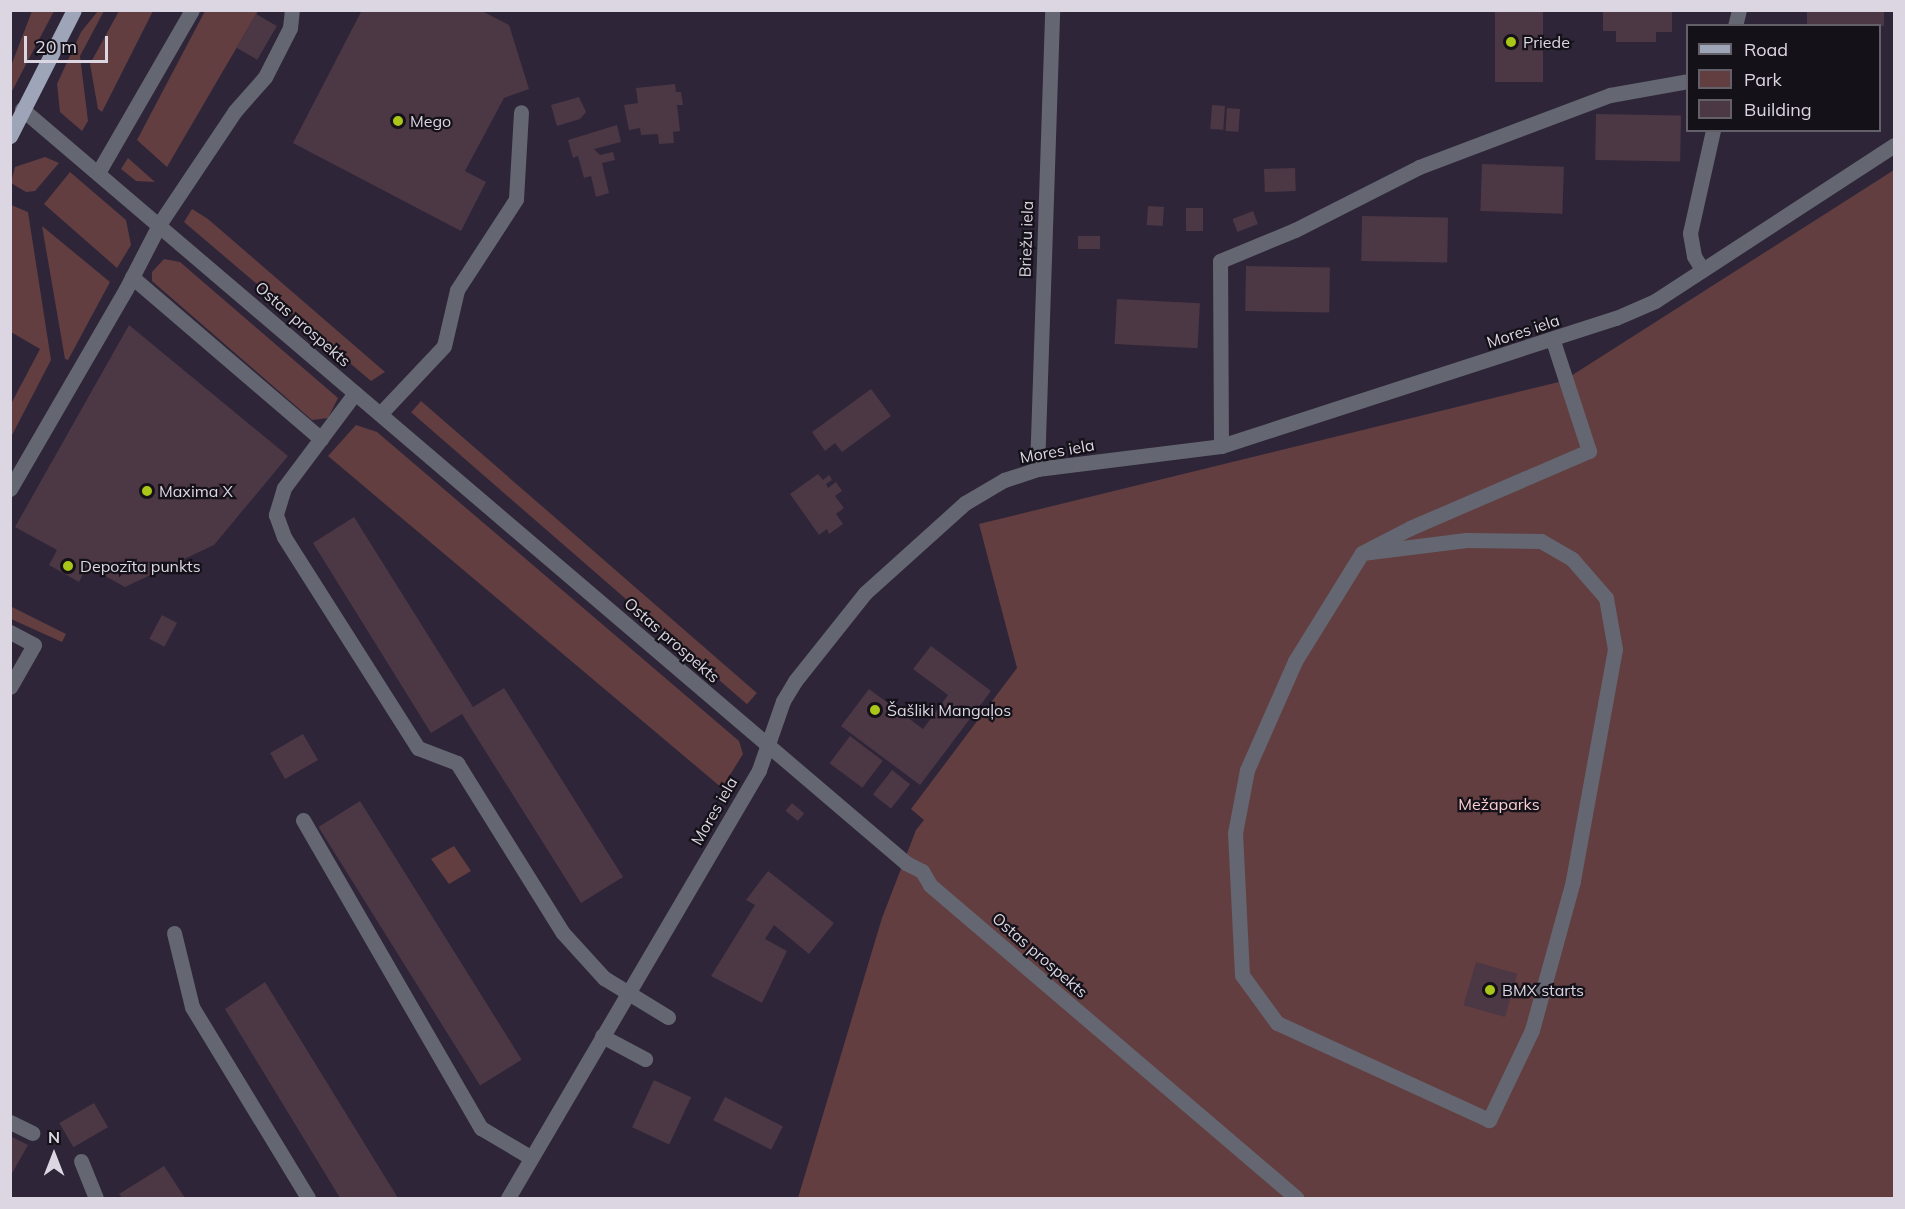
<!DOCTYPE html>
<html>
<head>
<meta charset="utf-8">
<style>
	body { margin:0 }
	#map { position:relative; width:1905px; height:1209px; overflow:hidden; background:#2e2538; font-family:Mulish,sans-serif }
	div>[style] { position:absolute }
	.green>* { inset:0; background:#623e40; transform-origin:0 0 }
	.building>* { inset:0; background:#4c3745; transform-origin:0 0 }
	.minor>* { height:15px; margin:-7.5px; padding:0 7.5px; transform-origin:7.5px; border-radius:7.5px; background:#646771 }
	.major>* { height:15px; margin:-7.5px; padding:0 7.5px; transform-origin:7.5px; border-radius:7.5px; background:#9ea5b9 }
	.dots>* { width:16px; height:16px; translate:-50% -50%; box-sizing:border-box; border:3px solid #141119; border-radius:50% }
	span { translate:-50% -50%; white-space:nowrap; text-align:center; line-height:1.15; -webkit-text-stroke:4.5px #141119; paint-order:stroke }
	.poi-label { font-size:16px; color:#dbd6e2 }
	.left { translate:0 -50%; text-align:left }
	.street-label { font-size:16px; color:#dbd6e2 }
	.park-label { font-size:16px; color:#faced0 }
	.frame { position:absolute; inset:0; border:12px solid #dbd6e2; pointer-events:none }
	.legend { position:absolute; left:1686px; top:24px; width:195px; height:108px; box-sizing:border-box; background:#141119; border:2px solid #646069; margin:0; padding:8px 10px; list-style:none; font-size:18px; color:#dbd6e2 }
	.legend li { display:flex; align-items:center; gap:12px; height:30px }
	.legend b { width:30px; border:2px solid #646069 }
	.north { position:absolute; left:24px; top:1125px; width:60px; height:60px; -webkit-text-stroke:4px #141119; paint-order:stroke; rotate:0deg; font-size:16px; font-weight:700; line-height:24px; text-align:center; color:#dbd6e2 }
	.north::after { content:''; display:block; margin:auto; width:21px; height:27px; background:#dbd6e2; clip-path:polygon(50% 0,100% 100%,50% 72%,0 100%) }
	.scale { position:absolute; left:24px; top:36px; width:84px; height:27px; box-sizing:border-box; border:3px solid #dbd6e2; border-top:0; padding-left:8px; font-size:18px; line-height:21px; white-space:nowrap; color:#dbd6e2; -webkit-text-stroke:4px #141119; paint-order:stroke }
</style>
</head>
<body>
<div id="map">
	<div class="green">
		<i style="clip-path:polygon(32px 11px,54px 11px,11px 93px,11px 66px)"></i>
		<i style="clip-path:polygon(98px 11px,104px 11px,80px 56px,88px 121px,82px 131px,60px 112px,57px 84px,81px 32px)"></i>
		<i style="clip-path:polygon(119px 11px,153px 11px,102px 112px,98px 109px,90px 64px)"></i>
		<i style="clip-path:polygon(205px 11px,258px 11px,167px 167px,137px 140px)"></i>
		<i style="clip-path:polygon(45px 157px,59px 163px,35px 191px,26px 192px,11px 183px,15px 167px)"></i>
		<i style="clip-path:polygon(128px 158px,155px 182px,136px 181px,121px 169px)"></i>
		<i style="clip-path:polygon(1894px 170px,1894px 1198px,798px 1198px,882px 918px,916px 830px,924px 820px,911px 809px,1017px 668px,979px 524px,1563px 381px)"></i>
		<i style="clip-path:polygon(70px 172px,126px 220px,131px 245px,117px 268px,44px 204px)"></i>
		<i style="clip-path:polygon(11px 205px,28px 212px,51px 360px,11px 437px,11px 404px,40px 349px,11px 332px)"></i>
		<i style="clip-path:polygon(192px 209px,208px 219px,385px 372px,371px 381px,184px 222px)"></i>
		<i style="clip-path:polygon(42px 226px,110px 282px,68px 360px,65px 359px)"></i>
		<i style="clip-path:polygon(164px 259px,180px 262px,338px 398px,328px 418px,312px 420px,152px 281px,152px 272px)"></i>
		<i style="left:421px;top:401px;width:445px;height:15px;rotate:41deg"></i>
		<i style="clip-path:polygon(356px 425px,377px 432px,739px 741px,743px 754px,722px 788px,328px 456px)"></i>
		<i style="clip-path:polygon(10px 606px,66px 634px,62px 642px,11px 619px)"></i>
		<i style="clip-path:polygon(454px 846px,471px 871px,449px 884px,431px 859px)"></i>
	</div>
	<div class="building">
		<i style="clip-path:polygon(362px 10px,480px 10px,509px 25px,529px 89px,504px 98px,465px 171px,486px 182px,461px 231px,293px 143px)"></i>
		<i style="left:1495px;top:10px;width:48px;height:72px"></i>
		<i style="clip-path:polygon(1603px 10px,1672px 10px,1672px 32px,1656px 32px,1656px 42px,1616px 42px,1616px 31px,1603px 31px)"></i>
		<i style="left:1807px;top:10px;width:77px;height:16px"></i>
		<i style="left:256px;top:14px;width:24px;height:39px;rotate:30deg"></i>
		<i style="clip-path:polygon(675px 84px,676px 92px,681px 92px,683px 105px,677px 105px,680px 131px,673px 132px,674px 143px,659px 144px,658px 134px,641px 135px,640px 128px,629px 130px,624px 105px,638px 103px,636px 88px)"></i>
		<i style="clip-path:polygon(579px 97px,586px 112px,580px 119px,557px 126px,551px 105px)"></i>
		<i style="left:1212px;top:105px;width:13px;height:24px;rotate:4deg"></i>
		<i style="left:1227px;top:108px;width:13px;height:23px;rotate:4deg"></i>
		<i style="left:1596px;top:114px;width:85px;height:46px;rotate:1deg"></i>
		<i style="clip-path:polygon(617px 125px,621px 142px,594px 149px,600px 155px,613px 152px,615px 160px,602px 163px,609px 193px,596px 197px,591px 176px,584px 178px,578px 156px,573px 158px,568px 140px)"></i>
		<i style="left:1482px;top:164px;width:82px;height:47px;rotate:2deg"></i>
		<i style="left:1295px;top:168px;width:23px;height:31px;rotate:88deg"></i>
		<i style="left:1148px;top:206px;width:16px;height:19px;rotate:4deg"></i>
		<i style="left:1186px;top:208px;width:17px;height:23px"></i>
		<i style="left:1253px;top:211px;width:14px;height:22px;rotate:69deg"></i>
		<i style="left:1362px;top:216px;width:86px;height:45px;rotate:1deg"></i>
		<i style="left:1078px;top:236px;width:22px;height:13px"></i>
		<i style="left:1246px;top:266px;width:84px;height:45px;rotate:1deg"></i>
		<i style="left:1117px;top:299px;width:83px;height:45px;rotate:3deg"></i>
		<i style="clip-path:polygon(129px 325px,288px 456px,214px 545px,125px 587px,87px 566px,79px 582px,49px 565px,57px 550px,15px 527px)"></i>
		<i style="clip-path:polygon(871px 389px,891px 416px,842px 452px,835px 443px,825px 451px,812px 432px)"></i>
		<i style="clip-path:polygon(818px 474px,823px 480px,829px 475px,832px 480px,826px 484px,828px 488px,836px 482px,842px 491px,835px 496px,844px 508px,836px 514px,843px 524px,829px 534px,827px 529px,819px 535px,790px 494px)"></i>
		<i style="clip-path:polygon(354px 517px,473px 707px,504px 688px,623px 877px,581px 903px,462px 714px,431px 733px,313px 543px)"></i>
		<i style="left:162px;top:615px;width:17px;height:27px;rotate:28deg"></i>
		<i style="clip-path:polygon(931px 646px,991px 691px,920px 785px,841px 726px,869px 689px,923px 729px,948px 695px,913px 669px)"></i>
		<i style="left:303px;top:734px;width:30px;height:38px;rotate:60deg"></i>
		<i style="left:850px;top:736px;width:41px;height:34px;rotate:37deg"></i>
		<i style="left:892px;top:770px;width:23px;height:31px;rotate:38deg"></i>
		<i style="left:360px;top:801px;width:305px;height:49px;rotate:58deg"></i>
		<i style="left:792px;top:803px;width:16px;height:10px;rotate:40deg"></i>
		<i style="clip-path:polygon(768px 871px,834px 923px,809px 954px,774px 925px,765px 939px,787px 951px,762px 1003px,711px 976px,755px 905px,746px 900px)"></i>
		<i style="left:1476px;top:962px;width:43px;height:45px;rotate:16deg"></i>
		<i style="clip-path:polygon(265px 982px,398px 1198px,340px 1198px,225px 1009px)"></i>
		<i style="left:654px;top:1080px;width:41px;height:52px;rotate:25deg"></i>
		<i style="left:725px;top:1097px;width:65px;height:26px;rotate:27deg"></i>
		<i style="left:94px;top:1103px;width:28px;height:40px;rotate:60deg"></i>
		<i style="clip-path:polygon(10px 1136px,28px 1145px,10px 1177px)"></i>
		<i style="clip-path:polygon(164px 1166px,185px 1198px,122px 1198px,119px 1194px)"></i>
	</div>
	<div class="minor">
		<i style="left:1735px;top:26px;width:16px;rotate:-76deg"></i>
		<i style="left:22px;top:109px;width:1162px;rotate:40.46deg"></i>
		<i style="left:906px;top:863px;width:18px;rotate:27deg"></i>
		<i style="left:922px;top:871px;width:16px;rotate:60deg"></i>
		<i style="left:930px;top:885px;width:482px;rotate:40.5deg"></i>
		<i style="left:99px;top:171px;width:186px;rotate:-60deg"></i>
		<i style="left:1702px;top:269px;width:15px;rotate:-122deg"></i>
		<i style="left:1694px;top:256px;width:23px;rotate:-100deg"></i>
		<i style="left:1690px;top:233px;width:106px;rotate:-77.4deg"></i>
		<i style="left:132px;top:277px;width:249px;rotate:40.6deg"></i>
		<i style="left:355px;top:393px;width:119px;rotate:126.8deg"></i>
		<i style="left:284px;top:488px;width:28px;rotate:107deg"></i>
		<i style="left:276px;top:515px;width:23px;rotate:70deg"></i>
		<i style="left:284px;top:537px;width:250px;rotate:57.6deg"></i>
		<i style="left:418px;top:748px;width:42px;rotate:21deg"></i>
		<i style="left:457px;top:763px;width:200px;rotate:58.1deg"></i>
		<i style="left:563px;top:933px;width:61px;rotate:47.7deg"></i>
		<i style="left:604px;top:978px;width:75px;rotate:31.4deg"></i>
		<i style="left:380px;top:414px;width:93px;rotate:-46.7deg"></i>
		<i style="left:444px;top:346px;width:57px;rotate:-76.9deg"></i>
		<i style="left:457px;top:290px;width:108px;rotate:-57deg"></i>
		<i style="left:516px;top:199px;width:87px;rotate:-86.7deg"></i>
		<i style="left:1221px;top:446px;width:185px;rotate:-90.3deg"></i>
		<i style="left:1220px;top:261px;width:81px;rotate:-22.5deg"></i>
		<i style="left:1295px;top:230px;width:139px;rotate:-26.9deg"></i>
		<i style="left:1419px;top:167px;width:204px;rotate:-20.7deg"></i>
		<i style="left:1610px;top:95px;width:79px;rotate:-10.2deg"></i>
		<i style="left:1037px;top:469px;width:459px;rotate:-88.1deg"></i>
		<i style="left:10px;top:489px;width:231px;rotate:-59.9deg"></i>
		<i style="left:126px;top:289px;width:74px;rotate:-62.7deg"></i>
		<i style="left:160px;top:223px;width:135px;rotate:-56.2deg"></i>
		<i style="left:235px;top:111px;width:45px;rotate:-48.6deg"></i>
		<i style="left:265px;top:77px;width:55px;rotate:-63deg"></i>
		<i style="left:290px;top:28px;width:18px;rotate:-84deg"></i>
		<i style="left:1362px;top:553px;width:105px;rotate:-7.1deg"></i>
		<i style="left:1466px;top:540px;width:75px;rotate:0.8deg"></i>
		<i style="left:1541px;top:541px;width:36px;rotate:30deg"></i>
		<i style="left:1572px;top:559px;width:52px;rotate:48.9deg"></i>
		<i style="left:1606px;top:598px;width:52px;rotate:80deg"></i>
		<i style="left:1615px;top:649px;width:236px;rotate:100.3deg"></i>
		<i style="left:1573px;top:881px;width:155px;rotate:105.4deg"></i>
		<i style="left:1532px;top:1030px;width:100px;rotate:115.5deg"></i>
		<i style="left:1489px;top:1120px;width:233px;rotate:-155.4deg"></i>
		<i style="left:1277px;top:1023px;width:59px;rotate:-126.1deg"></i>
		<i style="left:1242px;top:975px;width:142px;rotate:-92.8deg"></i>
		<i style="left:1235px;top:833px;width:64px;rotate:-79.2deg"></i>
		<i style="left:1247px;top:770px;width:119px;rotate:-66.2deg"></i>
		<i style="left:1295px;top:661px;width:127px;rotate:-58.2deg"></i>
		<i style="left:1362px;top:553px;width:54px;rotate:-27.5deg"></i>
		<i style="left:1410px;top:528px;width:195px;rotate:-23.3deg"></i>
		<i style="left:1589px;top:451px;width:116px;rotate:-108.1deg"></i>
		<i style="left:10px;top:632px;width:27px;rotate:28deg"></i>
		<i style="left:34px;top:645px;width:48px;rotate:119.7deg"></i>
		<i style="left:303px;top:820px;width:356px;rotate:60deg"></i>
		<i style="left:481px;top:1128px;width:57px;rotate:30.6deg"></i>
		<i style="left:174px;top:933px;width:76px;rotate:76.3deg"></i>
		<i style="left:192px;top:1007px;width:223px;rotate:58.7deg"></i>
		<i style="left:602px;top:1036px;width:49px;rotate:28.1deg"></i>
		<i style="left:10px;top:1122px;width:25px;rotate:26deg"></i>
		<i style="left:81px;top:1161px;width:40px;rotate:68deg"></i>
		<i style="left:508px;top:1198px;width:496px;rotate:-59.6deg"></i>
		<i style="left:759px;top:770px;width:73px;rotate:-70.8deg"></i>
		<i style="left:783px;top:701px;width:23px;rotate:-59deg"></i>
		<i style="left:795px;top:681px;width:112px;rotate:-51.5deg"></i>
		<i style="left:865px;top:593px;width:135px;rotate:-42deg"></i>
		<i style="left:965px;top:503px;width:45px;rotate:-30.5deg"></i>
		<i style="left:1004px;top:480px;width:35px;rotate:-18deg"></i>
		<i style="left:1037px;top:469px;width:185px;rotate:-7.1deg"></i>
		<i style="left:1221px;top:446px;width:415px;rotate:-18deg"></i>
		<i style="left:1616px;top:318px;width:43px;rotate:-23.6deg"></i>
		<i style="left:1655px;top:301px;width:285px;rotate:-33.1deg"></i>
	</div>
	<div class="major">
		<i style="left:10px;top:136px;width:141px;rotate:-63.1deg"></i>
	</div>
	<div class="dots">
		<i style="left:1511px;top:42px;background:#aac719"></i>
		<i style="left:398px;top:121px;background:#aac719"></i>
		<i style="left:147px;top:491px;background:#aac719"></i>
		<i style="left:68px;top:566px;background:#aac719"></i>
		<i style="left:875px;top:710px;background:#aac719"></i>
		<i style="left:1490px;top:990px;background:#aac719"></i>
	</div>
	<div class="poi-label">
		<span class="left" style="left:1523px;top:42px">Priede</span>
		<span class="left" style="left:410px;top:121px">Mego</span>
		<span class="left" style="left:159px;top:491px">Maxima X</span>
		<span class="left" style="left:80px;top:566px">Depozīta punkts</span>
		<span class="left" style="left:887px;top:710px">Šašliki Mangaļos</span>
		<span class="left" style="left:1502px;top:990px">BMX starts</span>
	</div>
	<div class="street-label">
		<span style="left:1026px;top:239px;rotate:-88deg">Briežu iela</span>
		<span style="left:303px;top:324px;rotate:41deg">Ostas prospekts</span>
		<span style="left:1523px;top:331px;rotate:-18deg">Mores iela</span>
		<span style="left:1057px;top:451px;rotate:-10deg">Mores iela</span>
		<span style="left:672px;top:640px;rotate:41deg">Ostas prospekts</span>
		<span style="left:714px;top:811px;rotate:-60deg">Mores iela</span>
		<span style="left:1040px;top:955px;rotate:41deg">Ostas prospekts</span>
	</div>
	<div class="park-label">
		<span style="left:1499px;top:804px">Mežaparks</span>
	</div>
	<div class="frame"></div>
	<ul class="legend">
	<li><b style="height:8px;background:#9ea5b9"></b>Road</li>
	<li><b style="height:16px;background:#623e40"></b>Park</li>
	<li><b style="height:16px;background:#4c3745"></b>Building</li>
	</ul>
	<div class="north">N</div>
	<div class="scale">20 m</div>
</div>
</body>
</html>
